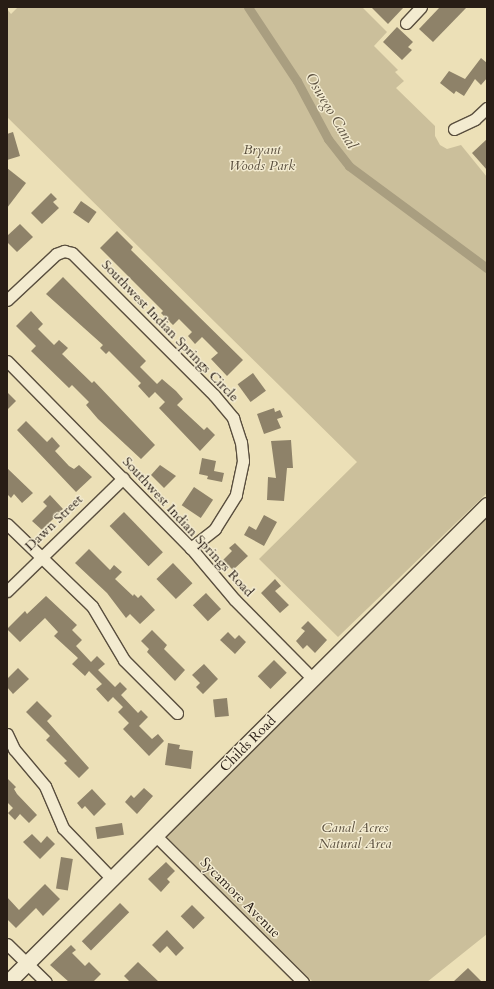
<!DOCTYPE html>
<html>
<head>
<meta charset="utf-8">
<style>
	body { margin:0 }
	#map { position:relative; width:494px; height:989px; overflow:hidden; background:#ece0b7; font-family:Cardo,serif }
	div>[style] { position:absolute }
	.green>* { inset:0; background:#cbbf9b }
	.canal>* { height:9px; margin:-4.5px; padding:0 4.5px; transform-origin:4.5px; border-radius:4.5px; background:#a99e80 }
	.building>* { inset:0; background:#8e8269; transform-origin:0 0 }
	.roads { filter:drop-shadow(1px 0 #594e3e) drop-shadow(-1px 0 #594e3e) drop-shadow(0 1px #594e3e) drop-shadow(0 -1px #594e3e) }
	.street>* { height:11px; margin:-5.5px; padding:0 5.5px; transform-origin:5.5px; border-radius:5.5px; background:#f3ebd0 }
	.secondary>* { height:15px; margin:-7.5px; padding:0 7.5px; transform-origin:7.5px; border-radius:7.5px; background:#f3ebd0 }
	span { translate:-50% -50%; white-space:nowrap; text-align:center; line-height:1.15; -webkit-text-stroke:3px #f3ebd0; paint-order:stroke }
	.park-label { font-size:14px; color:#594e3d; font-style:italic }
	.street-label { font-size:14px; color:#281d15 }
	.water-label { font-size:15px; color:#5c5140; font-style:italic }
	.frame { position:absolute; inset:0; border:8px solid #281d15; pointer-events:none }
</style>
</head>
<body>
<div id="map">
	<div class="green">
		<i style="clip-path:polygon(18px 7px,362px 7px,387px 32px,374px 46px,398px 70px,395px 72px,404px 81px,396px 88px,435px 126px,435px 136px,440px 145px,447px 149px,461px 145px,487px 177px,487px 493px,338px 637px,259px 559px,357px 462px,7px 117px,7px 9px,11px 14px)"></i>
		<i style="clip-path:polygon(487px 510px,487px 934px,427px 982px,313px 982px,166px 836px,451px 552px)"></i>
	</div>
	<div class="canal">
		<i style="left:248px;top:7px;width:89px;rotate:56.5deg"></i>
		<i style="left:297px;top:81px;width:66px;rotate:61.9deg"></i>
		<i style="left:328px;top:139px;width:34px;rotate:52deg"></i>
		<i style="left:349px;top:166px;width:172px;rotate:36.5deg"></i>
	</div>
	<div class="building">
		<i style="clip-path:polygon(371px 7px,404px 7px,388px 24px)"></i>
		<i style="clip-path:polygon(440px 7px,467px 7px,433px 42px,419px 29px)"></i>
		<i style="clip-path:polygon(397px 27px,413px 42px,408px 47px,412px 50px,402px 60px,383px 42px)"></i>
		<i style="clip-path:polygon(481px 58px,487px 63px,487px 78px,481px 85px,475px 79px,464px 96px,456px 91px,454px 94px,440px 83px,449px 71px,465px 79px)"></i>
		<i style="clip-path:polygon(13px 132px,20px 156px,7px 160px,7px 134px)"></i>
		<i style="clip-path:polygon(487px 139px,487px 170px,472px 153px)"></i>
		<i style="clip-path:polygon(7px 168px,26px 183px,7px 208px)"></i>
		<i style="clip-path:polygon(51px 193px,57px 199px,53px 202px,59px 208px,42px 224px,31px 213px)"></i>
		<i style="left:81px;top:201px;width:19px;height:14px;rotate:35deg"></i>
		<i style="clip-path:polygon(20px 224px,33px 237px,17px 252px,7px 242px,7px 236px)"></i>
		<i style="clip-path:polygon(117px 231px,133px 247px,131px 250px,243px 360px,227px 376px,211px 359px,218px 353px,202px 337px,195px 344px,188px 336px,192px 332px,179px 319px,173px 325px,161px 313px,163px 311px,100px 248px)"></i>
		<i style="clip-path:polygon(63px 277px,146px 361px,140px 367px,157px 384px,162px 379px,176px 391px,183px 399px,177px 405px,204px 430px,207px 427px,215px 435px,200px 451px,159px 408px,165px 402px,155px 392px,149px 398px,138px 386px,141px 383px,109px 351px,106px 354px,100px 348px,103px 345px,46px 294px)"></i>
		<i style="clip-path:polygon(31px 311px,43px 324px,38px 329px,54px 345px,59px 340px,68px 348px,62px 354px,92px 383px,94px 381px,155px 445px,141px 459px,98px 419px,86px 405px,89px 402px,72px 385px,69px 388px,31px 351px,36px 346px,16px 326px)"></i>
		<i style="left:253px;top:373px;width:22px;height:19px;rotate:54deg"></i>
		<i style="clip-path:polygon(7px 392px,16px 401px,7px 410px)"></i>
		<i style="clip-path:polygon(274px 408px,275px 412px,280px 410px,283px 417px,277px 419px,281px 428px,264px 434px,257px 414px)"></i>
		<i style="clip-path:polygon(26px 421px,47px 442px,52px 437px,60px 446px,55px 451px,69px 466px,74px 469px,79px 465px,92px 477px,76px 492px,17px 430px)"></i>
		<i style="clip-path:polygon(291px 440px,293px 468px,287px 468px,284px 501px,267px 500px,268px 477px,276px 478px,271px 441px)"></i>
		<i style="clip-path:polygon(202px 458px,216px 461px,214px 471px,224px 473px,222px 482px,207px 479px,208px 476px,199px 474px)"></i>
		<i style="clip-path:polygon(160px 465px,176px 476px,164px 488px,151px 475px)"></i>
		<i style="clip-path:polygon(7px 468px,33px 493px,22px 503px,14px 494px,11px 498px,7px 494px)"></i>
		<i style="left:194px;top:487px;width:23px;height:22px;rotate:34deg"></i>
		<i style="clip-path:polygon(50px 495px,63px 509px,42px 530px,32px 521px,47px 506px,43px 502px)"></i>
		<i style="left:124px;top:512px;width:56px;height:20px;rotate:46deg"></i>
		<i style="clip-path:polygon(264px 515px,277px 522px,264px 546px,244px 535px,249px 526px,256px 530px)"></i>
		<i style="clip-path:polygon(235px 543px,248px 556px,233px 570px,223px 560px,232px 551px,229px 548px)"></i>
		<i style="clip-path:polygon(89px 549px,110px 570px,114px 565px,122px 572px,115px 579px,133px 596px,134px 594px,138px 598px,141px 595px,155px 610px,140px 624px,130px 614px,126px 618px,107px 593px,75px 563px)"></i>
		<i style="left:173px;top:563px;width:28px;height:23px;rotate:46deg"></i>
		<i style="clip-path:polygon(275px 579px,281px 586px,275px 591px,289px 605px,280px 613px,261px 593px)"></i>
		<i style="left:206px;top:593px;width:22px;height:18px;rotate:47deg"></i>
		<i style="clip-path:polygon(46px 596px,77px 625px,72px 630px,82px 640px,76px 646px,91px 662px,97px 656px,105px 664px,98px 670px,115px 687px,120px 682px,127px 689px,121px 695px,138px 713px,141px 710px,148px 717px,139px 726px,152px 739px,158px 734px,164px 741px,149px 756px,123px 729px,129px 723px,118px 712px,123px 707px,113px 697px,108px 702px,96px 689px,102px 684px,89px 671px,85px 676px,72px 664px,78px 658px,54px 636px,58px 632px,45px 618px,20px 642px,7px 629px,25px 611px,27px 614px)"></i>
		<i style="clip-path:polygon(308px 621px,327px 640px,315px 653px,307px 645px,303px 649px,296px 641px,305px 631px,301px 628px)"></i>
		<i style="clip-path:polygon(152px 630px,167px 645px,164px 649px,185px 670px,175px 681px,147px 652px,149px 649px,141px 641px)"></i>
		<i style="clip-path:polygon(228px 632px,235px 639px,239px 635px,246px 642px,235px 654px,220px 640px)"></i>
		<i style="left:274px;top:660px;width:18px;height:23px;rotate:45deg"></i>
		<i style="clip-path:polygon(204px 664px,218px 679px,203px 694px,196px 687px,200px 683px,192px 675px)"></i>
		<i style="clip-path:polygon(18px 668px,29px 679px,13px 694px,7px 687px,7px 679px)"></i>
		<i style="left:227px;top:698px;width:18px;height:14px;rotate:84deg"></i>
		<i style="clip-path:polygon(37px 701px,52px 716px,47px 721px,89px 768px,79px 778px,64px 763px,67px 761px,46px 740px,50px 736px,26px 712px)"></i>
		<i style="clip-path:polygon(168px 743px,180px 745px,179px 749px,193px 751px,191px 769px,165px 765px)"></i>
		<i style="clip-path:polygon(7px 778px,16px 787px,14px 789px,17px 794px,37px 815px,29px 823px,20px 814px,15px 820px,8px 813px,13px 808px,7px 802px)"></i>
		<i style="clip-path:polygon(144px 788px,153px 796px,137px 814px,125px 802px,131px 795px,134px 798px)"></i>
		<i style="clip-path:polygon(92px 789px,106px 804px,94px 816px,85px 806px,82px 809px,77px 803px)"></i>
		<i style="left:122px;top:823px;width:12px;height:27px;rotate:81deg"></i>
		<i style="clip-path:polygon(32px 834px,41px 843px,47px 836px,55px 844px,40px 859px,23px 842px)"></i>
		<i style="left:61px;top:857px;width:12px;height:32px;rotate:9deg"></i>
		<i style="clip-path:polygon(166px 862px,175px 871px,167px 879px,170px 882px,161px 892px,148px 879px)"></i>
		<i style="clip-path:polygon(45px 884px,60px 899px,43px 916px,36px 908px,16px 928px,7px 919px,7px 897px,19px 910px)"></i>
		<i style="left:120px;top:903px;width:13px;height:54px;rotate:45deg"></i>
		<i style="left:192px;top:905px;width:18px;height:16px;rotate:45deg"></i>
		<i style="clip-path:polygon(167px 930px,184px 948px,176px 956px,167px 946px,160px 953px,152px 945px)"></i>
		<i style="clip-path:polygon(71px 945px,76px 950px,72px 953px,85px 966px,89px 962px,101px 974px,93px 982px,69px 982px,50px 965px)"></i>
		<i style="clip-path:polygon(138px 962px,159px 982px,130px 982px,124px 976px)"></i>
		<i style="clip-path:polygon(468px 968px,482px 982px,453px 982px)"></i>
	</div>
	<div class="roads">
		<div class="street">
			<i style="left:406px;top:23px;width:22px;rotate:-47deg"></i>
			<i style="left:454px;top:129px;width:23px;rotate:-25deg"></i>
			<i style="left:475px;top:119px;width:16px;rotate:-43deg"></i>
			<i style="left:7px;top:300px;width:67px;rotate:-43.2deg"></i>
			<i style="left:56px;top:254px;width:9px;rotate:-21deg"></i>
			<i style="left:64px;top:251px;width:8px;rotate:14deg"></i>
			<i style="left:72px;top:253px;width:201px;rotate:45deg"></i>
			<i style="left:214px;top:395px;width:30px;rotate:50deg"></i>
			<i style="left:233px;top:418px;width:25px;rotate:72deg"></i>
			<i style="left:241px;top:442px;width:19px;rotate:84deg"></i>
			<i style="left:243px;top:461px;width:35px;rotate:102deg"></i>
			<i style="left:236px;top:495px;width:40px;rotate:122deg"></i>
			<i style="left:215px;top:529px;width:31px;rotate:142deg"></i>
			<i style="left:7px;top:361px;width:262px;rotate:45.5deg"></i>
			<i style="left:191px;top:548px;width:68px;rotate:49.8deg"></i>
			<i style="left:235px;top:600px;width:111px;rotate:45.4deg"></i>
			<i style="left:7px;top:524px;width:118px;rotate:44deg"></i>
			<i style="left:92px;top:606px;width:63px;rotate:59.3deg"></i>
			<i style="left:124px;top:660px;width:75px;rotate:45deg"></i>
			<i style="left:7px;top:591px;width:162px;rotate:-44.2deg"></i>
			<i style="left:7px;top:734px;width:17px;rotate:65deg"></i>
			<i style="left:14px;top:749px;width:48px;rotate:50deg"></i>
			<i style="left:45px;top:786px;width:46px;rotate:66.8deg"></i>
			<i style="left:63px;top:828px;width:71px;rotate:46.1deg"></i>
			<i style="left:156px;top:836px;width:207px;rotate:44.8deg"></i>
			<i style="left:7px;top:944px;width:54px;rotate:44.3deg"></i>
		</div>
		<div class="secondary">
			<i style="left:8px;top:982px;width:676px;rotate:-44.88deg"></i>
		</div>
	</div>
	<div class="park-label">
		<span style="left:262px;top:158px">Bryant<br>Woods Park</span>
		<span style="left:355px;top:836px">Canal Acres<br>Natural Area</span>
	</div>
	<div class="street-label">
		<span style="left:170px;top:331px;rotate:46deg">Southwest Indian Springs Circle</span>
		<span style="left:54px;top:523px;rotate:-44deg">Dawn Street</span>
		<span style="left:188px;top:527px;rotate:47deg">Southwest Indian Springs Road</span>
		<span style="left:248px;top:744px;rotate:-45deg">Childs Road</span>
		<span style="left:240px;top:898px;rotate:45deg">Sycamore Avenue</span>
	</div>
	<div class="water-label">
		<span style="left:331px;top:111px;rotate:59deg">Oswego Canal</span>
	</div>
	<div class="frame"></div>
</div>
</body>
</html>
